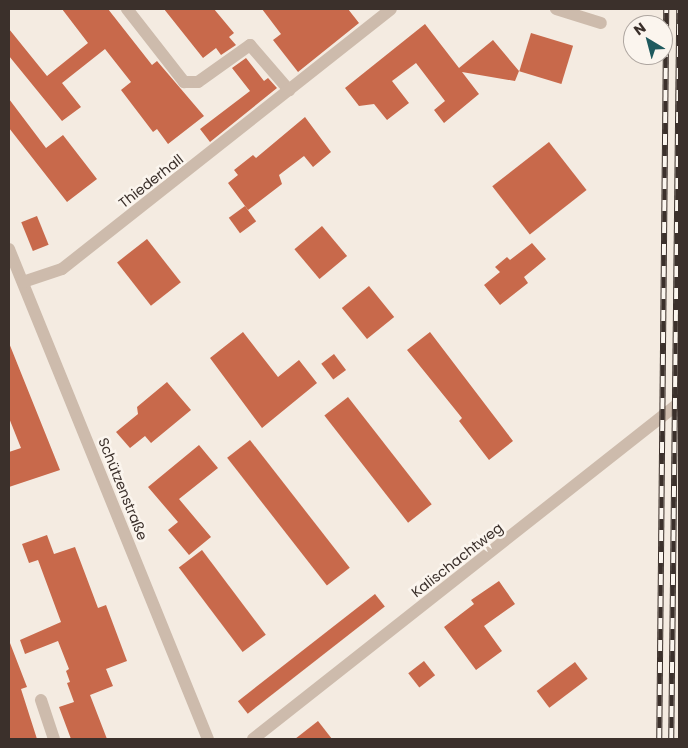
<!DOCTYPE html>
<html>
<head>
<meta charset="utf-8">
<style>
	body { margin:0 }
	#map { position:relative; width:688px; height:748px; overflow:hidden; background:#f4ebe1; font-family:Poppins,sans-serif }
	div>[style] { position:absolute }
	.building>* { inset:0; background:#c8694b; transform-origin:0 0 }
	.minor>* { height:12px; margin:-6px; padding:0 6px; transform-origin:6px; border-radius:6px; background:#cdbbac }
	.rail>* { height:5.5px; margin-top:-2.75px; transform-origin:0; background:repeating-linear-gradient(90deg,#fbf5ee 0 11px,#3b302b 0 22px); box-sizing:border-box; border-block:1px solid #3b302b }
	span { translate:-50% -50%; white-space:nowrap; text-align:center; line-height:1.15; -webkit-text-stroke:5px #fbf5ee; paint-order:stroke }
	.street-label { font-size:14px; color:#3b302b }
	.frame { position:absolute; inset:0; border:10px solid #3b302b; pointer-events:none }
	.north { position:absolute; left:623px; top:15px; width:50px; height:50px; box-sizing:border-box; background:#fbf5ee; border:1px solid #aea6a0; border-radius:50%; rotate:323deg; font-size:14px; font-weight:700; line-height:20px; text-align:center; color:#3b302b }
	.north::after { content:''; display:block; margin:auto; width:18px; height:22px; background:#1f5a5e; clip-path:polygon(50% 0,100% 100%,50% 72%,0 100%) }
</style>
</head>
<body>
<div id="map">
	<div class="building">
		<i style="clip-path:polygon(62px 9px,108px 9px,152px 65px,157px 61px,204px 116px,168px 144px,157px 129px,153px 132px,121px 90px,131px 82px,105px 49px,62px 83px,81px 107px,62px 121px,9px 56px,9px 29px,47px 76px,88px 43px)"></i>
		<i style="clip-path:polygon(164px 9px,214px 9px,234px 33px,229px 37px,236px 45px,221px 55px,216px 48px,203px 58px)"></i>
		<i style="clip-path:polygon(262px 9px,348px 9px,359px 23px,298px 72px,273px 40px,281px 34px)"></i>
		<i style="clip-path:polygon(425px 24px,459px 68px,493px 40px,519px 71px,515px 81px,462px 72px,479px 94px,444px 123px,434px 110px,445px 101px,416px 63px,392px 81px,409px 103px,387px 120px,374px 104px,359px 106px,345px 88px)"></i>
		<i style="left:531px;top:33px;width:44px;height:40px;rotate:17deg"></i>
		<i style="clip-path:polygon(246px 58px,264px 81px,268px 78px,277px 88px,210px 142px,200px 129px,250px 91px,232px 68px)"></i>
		<i style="clip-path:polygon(9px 99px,46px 148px,63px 135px,97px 179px,67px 202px,9px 128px)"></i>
		<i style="clip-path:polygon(305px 117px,331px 152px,313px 167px,304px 156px,279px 175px,282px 184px,248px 210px,228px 183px,238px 175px,234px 170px,253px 155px,256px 158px)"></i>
		<i style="left:549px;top:142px;width:61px;height:72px;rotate:52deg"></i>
		<i style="left:245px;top:206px;width:19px;height:20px;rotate:54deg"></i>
		<i style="left:37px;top:216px;width:31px;height:17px;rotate:68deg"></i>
		<i style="left:322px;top:226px;width:39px;height:36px;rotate:50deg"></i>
		<i style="left:147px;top:239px;width:55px;height:38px;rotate:52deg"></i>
		<i style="clip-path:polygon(532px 243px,546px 259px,524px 277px,528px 283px,500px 305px,484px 285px,500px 272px,495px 267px,507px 257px,510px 260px)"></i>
		<i style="left:369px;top:286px;width:40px;height:35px;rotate:51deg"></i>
		<i style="clip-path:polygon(243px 332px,278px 377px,299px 360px,317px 383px,262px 428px,210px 358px)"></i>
		<i style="clip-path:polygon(430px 332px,513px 441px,489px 460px,459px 421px,462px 418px,407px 350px)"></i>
		<i style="clip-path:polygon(9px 343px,60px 470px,9px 487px,9px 452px,21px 448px,9px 418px)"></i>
		<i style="left:334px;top:354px;width:20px;height:16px;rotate:53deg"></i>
		<i style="clip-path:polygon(167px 382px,191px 410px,151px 443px,145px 436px,130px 448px,116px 432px,138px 414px,137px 407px)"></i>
		<i style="left:348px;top:397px;width:136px;height:30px;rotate:52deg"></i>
		<i style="left:250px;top:440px;width:162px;height:29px;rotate:52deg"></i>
		<i style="clip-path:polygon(199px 445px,218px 468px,179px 499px,211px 537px,189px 555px,168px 530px,178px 522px,148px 487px)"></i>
		<i style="clip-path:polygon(47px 535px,54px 554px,75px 547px,98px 608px,106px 605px,127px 661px,106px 669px,113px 686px,90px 695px,107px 739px,71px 739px,59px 707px,74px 702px,67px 683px,70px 682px,66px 671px,69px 669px,58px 641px,25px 654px,20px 640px,61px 622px,38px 560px,29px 563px,22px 544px)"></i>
		<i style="left:202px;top:550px;width:106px;height:29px;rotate:53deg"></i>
		<i style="clip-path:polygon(499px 581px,515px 604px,484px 626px,502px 651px,476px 670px,444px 627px,474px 604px,471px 600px)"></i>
		<i style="left:375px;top:594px;width:16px;height:174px;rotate:52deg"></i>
		<i style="clip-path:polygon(10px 643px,27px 687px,21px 689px,37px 739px,9px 739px)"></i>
		<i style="left:424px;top:661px;width:18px;height:20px;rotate:52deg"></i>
		<i style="left:575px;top:662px;width:21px;height:48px;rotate:53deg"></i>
		<i style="clip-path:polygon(318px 721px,332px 739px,295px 739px)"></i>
	</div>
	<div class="minor">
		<i style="left:127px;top:9px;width:93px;rotate:52deg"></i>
		<i style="left:184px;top:82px;width:14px"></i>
		<i style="left:198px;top:82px;width:64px;rotate:-35.4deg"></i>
		<i style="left:250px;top:45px;width:60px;rotate:49.1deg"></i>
		<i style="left:556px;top:9px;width:47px;rotate:17.3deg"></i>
		<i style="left:9px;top:249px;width:529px;rotate:67.9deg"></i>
		<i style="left:23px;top:282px;width:41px;rotate:-18.4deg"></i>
		<i style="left:62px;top:269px;width:419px;rotate:-38.3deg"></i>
		<i style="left:41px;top:700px;width:41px;rotate:71.6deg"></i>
		<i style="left:253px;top:739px;width:543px;rotate:-38.26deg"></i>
	</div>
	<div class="rail">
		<i style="left:659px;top:739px;width:730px;rotate:-89.45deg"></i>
		<i style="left:671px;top:739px;width:730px;rotate:-89.37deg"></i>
	</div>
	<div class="street-label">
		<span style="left:151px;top:181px;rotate:-38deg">Thiederhall</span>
		<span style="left:123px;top:489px;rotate:68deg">Schützenstraße</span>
		<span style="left:457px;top:560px;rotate:-38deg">Kalischachtweg</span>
	</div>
	<div class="frame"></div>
	<div class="north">N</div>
</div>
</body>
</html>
